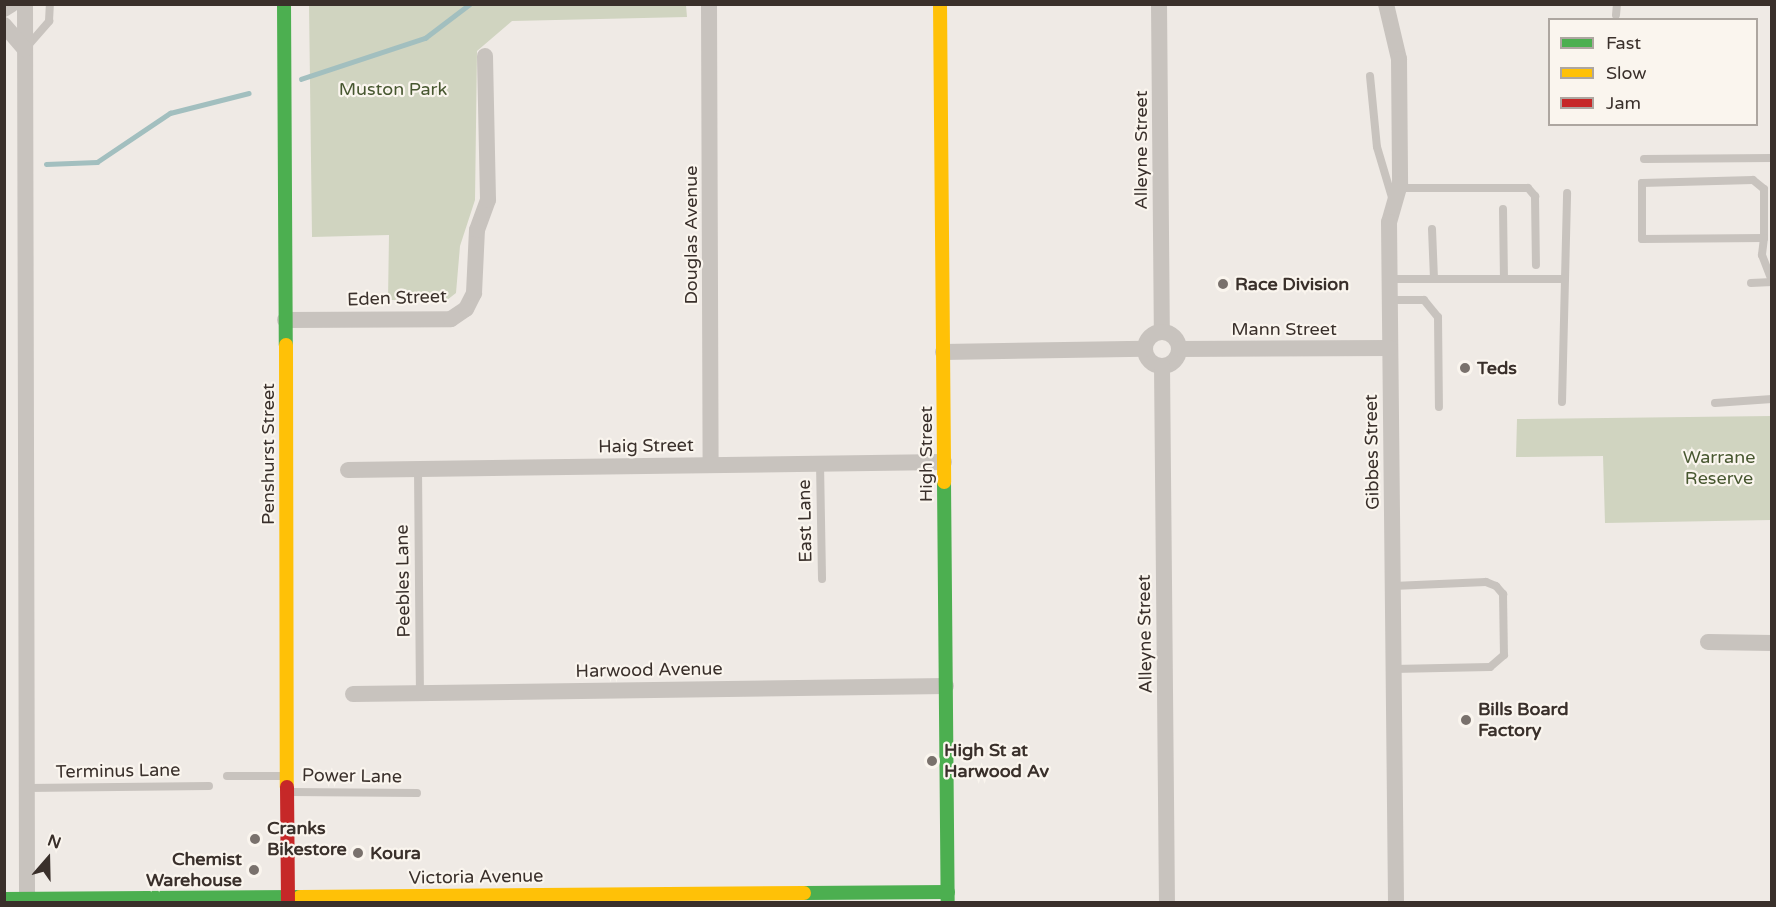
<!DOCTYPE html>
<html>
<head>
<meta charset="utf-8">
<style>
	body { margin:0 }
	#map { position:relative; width:1776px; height:907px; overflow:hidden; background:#efeae5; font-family:"Varela Round",sans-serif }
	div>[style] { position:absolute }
	.green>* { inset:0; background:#d0d4c0 }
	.stream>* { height:4.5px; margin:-2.25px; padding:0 2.25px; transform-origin:2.25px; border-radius:2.25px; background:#a2bfbf }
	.lane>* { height:8px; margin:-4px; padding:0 4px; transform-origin:4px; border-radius:4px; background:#c8c3be }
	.street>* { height:16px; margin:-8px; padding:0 8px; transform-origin:8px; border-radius:8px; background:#c8c3be }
	.street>.ring { margin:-8px; padding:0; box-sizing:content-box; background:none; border:16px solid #c8c3be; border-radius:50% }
	.fast>* { height:14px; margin:-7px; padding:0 7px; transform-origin:7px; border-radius:7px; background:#4caf50 }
	.slow>* { height:14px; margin:-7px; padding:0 7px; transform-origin:7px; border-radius:7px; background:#ffc107 }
	.jam>* { height:14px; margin:-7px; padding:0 7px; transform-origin:7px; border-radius:7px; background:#c62828 }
	.dots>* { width:16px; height:16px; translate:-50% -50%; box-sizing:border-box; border:3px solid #faf5ee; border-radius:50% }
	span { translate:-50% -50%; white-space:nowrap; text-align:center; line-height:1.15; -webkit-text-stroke:4.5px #faf5ee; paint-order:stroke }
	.park-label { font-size:18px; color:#475730 }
	.street-label { font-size:18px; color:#3a302b }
	.poi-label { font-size:18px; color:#3a302b; font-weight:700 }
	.left { translate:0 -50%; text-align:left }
	.right { translate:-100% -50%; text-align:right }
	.frame { position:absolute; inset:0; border:6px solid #3a302b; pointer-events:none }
	.legend { position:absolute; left:1548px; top:18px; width:210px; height:108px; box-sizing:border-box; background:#faf5ee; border:2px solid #ada6a0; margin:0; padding:8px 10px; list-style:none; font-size:18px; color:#3a302b }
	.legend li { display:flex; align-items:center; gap:12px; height:30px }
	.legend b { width:30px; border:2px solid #ada6a0 }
	.north { position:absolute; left:18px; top:829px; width:60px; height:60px; -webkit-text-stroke:4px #faf5ee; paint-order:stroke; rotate:20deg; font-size:16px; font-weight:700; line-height:24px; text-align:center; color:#3a302b }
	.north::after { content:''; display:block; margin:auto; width:21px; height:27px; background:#3a302b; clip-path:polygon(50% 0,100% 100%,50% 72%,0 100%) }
</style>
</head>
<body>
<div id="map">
	<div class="green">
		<i style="clip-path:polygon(686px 5px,687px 17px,512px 21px,477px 51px,475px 200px,460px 246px,456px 293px,447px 300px,388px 300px,389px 235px,312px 237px,309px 5px)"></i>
		<i style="clip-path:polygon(1771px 416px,1771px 520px,1605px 523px,1603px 456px,1516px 457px,1517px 419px)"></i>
	</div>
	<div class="stream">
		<i style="left:301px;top:79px;width:131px;rotate:-18.3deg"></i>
		<i style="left:425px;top:38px;width:56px;rotate:-37.1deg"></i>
		<i style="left:46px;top:164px;width:51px;rotate:-2.2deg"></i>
		<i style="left:97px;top:162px;width:88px;rotate:-33.9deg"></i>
		<i style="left:170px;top:113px;width:81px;rotate:-14.2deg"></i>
	</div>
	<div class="lane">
		<i style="left:1616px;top:15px;width:11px;rotate:-85deg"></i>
		<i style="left:25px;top:49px;width:37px;rotate:-49deg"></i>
		<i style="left:49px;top:21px;width:17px;rotate:-87deg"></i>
		<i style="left:1370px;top:76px;width:71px;rotate:84.4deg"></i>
		<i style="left:1377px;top:147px;width:59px;rotate:73.4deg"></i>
		<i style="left:1644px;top:159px;width:128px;rotate:-0.4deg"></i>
		<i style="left:1399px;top:188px;width:129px"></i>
		<i style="left:1528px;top:188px;width:11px;rotate:49deg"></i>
		<i style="left:1535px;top:196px;width:69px;rotate:89.2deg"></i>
		<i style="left:1503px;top:209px;width:70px;rotate:89.2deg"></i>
		<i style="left:1432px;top:229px;width:50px;rotate:87.7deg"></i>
		<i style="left:1764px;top:238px;width:122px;rotate:179.5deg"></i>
		<i style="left:1642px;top:239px;width:56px;rotate:-90deg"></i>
		<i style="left:1642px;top:183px;width:111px;rotate:-1.5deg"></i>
		<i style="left:1753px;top:180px;width:14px;rotate:39deg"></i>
		<i style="left:1764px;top:189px;width:49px;rotate:90deg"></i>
		<i style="left:1764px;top:238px;width:17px;rotate:97deg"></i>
		<i style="left:1762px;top:255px;width:28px;rotate:69deg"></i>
		<i style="left:1391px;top:279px;width:174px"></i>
		<i style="left:1751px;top:283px;width:21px;rotate:-3deg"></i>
		<i style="left:1390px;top:300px;width:34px"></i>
		<i style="left:1424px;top:300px;width:22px;rotate:51deg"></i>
		<i style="left:1438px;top:317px;width:90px;rotate:89.4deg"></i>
		<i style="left:1562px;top:402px;width:209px;rotate:-88.6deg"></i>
		<i style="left:1715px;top:403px;width:57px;rotate:-4deg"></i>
		<i style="left:820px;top:463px;width:116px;rotate:89deg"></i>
		<i style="left:418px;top:469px;width:224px;rotate:89.5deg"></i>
		<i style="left:1393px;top:586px;width:93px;rotate:-2.5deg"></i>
		<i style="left:1486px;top:582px;width:11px;rotate:22deg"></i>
		<i style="left:1496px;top:586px;width:11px;rotate:49deg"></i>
		<i style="left:1503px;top:594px;width:61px;rotate:89.1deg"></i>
		<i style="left:1504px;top:655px;width:18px;rotate:139deg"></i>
		<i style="left:1490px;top:667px;width:97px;rotate:178.8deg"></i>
		<i style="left:227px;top:776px;width:57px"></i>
		<i style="left:27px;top:788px;width:182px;rotate:-0.6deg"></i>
		<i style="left:291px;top:792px;width:126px;rotate:0.5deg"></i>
	</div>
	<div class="street">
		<i style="left:25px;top:4px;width:895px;rotate:89.87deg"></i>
		<i style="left:709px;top:4px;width:461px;rotate:89.8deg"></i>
		<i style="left:1159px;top:4px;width:328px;rotate:89.5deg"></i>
		<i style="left:1386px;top:4px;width:57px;rotate:76.7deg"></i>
		<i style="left:1399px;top:59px;width:125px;rotate:89.5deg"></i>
		<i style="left:1400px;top:184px;width:40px;rotate:106deg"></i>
		<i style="left:1389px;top:222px;width:680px;rotate:89.41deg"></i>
		<i style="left:4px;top:9px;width:9px;rotate:-32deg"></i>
		<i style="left:4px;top:25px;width:32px;rotate:49deg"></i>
		<i style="left:285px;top:320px;width:166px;rotate:-0.3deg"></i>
		<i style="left:451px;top:319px;width:18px;rotate:-34deg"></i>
		<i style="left:466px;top:309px;width:18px;rotate:-63deg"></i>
		<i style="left:474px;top:293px;width:63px;rotate:-87.3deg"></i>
		<i style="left:477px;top:230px;width:32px;rotate:-70deg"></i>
		<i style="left:488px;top:200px;width:144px;rotate:-91.2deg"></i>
		<i class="ring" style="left:1145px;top:332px;width:18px;height:18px"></i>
		<i style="left:1179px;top:349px;width:211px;rotate:-0.3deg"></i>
		<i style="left:943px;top:352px;width:202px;rotate:-0.9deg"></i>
		<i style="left:1162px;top:366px;width:536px;rotate:89.47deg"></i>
		<i style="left:348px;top:470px;width:596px;rotate:-0.77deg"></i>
		<i style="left:1708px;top:642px;width:64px;rotate:0.9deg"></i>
		<i style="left:353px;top:694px;width:593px;rotate:-0.77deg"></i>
	</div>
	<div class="fast">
		<i style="left:284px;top:4px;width:341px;rotate:89.7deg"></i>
		<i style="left:944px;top:482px;width:420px;rotate:89.5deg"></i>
		<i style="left:804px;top:893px;width:144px;rotate:-0.4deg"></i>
		<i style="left:4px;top:899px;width:296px;rotate:-0.4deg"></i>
	</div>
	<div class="slow">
		<i style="left:940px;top:4px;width:478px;rotate:89.5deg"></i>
		<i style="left:286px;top:345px;width:442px;rotate:89.9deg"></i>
		<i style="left:300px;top:897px;width:504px;rotate:-0.45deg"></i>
	</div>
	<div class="jam">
		<i style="left:287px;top:787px;width:115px;rotate:89.5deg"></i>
	</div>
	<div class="dots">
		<i style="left:1223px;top:284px;background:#79716c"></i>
		<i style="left:1465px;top:368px;background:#79716c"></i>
		<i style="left:1466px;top:720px;background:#79716c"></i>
		<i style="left:932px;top:761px;background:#79716c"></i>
		<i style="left:255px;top:839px;background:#79716c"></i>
		<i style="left:358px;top:853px;background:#79716c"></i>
		<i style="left:254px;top:870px;background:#79716c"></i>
	</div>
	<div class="park-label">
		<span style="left:393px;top:89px">Muston Park</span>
		<span style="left:1719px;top:468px">Warrane<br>Reserve</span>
	</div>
	<div class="street-label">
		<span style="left:1141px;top:150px;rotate:-90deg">Alleyne Street</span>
		<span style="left:691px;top:235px;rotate:-90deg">Douglas Avenue</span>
		<span style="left:397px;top:298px;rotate:-2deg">Eden Street</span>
		<span style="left:1284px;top:329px">Mann Street</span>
		<span style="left:646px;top:446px;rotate:-1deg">Haig Street</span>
		<span style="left:1372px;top:452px;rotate:-91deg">Gibbes Street</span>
		<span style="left:268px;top:454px;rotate:-90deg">Penshurst Street</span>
		<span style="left:926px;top:454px;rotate:-90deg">High Street</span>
		<span style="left:805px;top:521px;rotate:-91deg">East Lane</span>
		<span style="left:403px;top:581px;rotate:-91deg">Peebles Lane</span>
		<span style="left:1145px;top:634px;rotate:-91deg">Alleyne Street</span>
		<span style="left:649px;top:670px;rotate:-1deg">Harwood Avenue</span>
		<span style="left:118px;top:771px;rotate:-1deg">Terminus Lane</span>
		<span style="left:352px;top:776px;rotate:1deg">Power Lane</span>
		<span style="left:476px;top:877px;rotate:-1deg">Victoria Avenue</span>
	</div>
	<div class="poi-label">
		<span class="left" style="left:1235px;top:284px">Race Division</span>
		<span class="left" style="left:1477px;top:368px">Teds</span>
		<span class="left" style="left:1478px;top:720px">Bills Board<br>Factory</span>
		<span class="left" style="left:944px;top:761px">High St at<br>Harwood Av</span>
		<span class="left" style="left:267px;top:839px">Cranks<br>Bikestore</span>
		<span class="left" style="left:370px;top:853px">Koura</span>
		<span class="right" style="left:242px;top:870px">Chemist<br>Warehouse</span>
	</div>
	<div class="frame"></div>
	<ul class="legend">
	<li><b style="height:8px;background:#4caf50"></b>Fast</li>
	<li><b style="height:8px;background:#ffc107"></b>Slow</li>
	<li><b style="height:8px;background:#c62828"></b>Jam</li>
	</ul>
	<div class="north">N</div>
</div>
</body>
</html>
